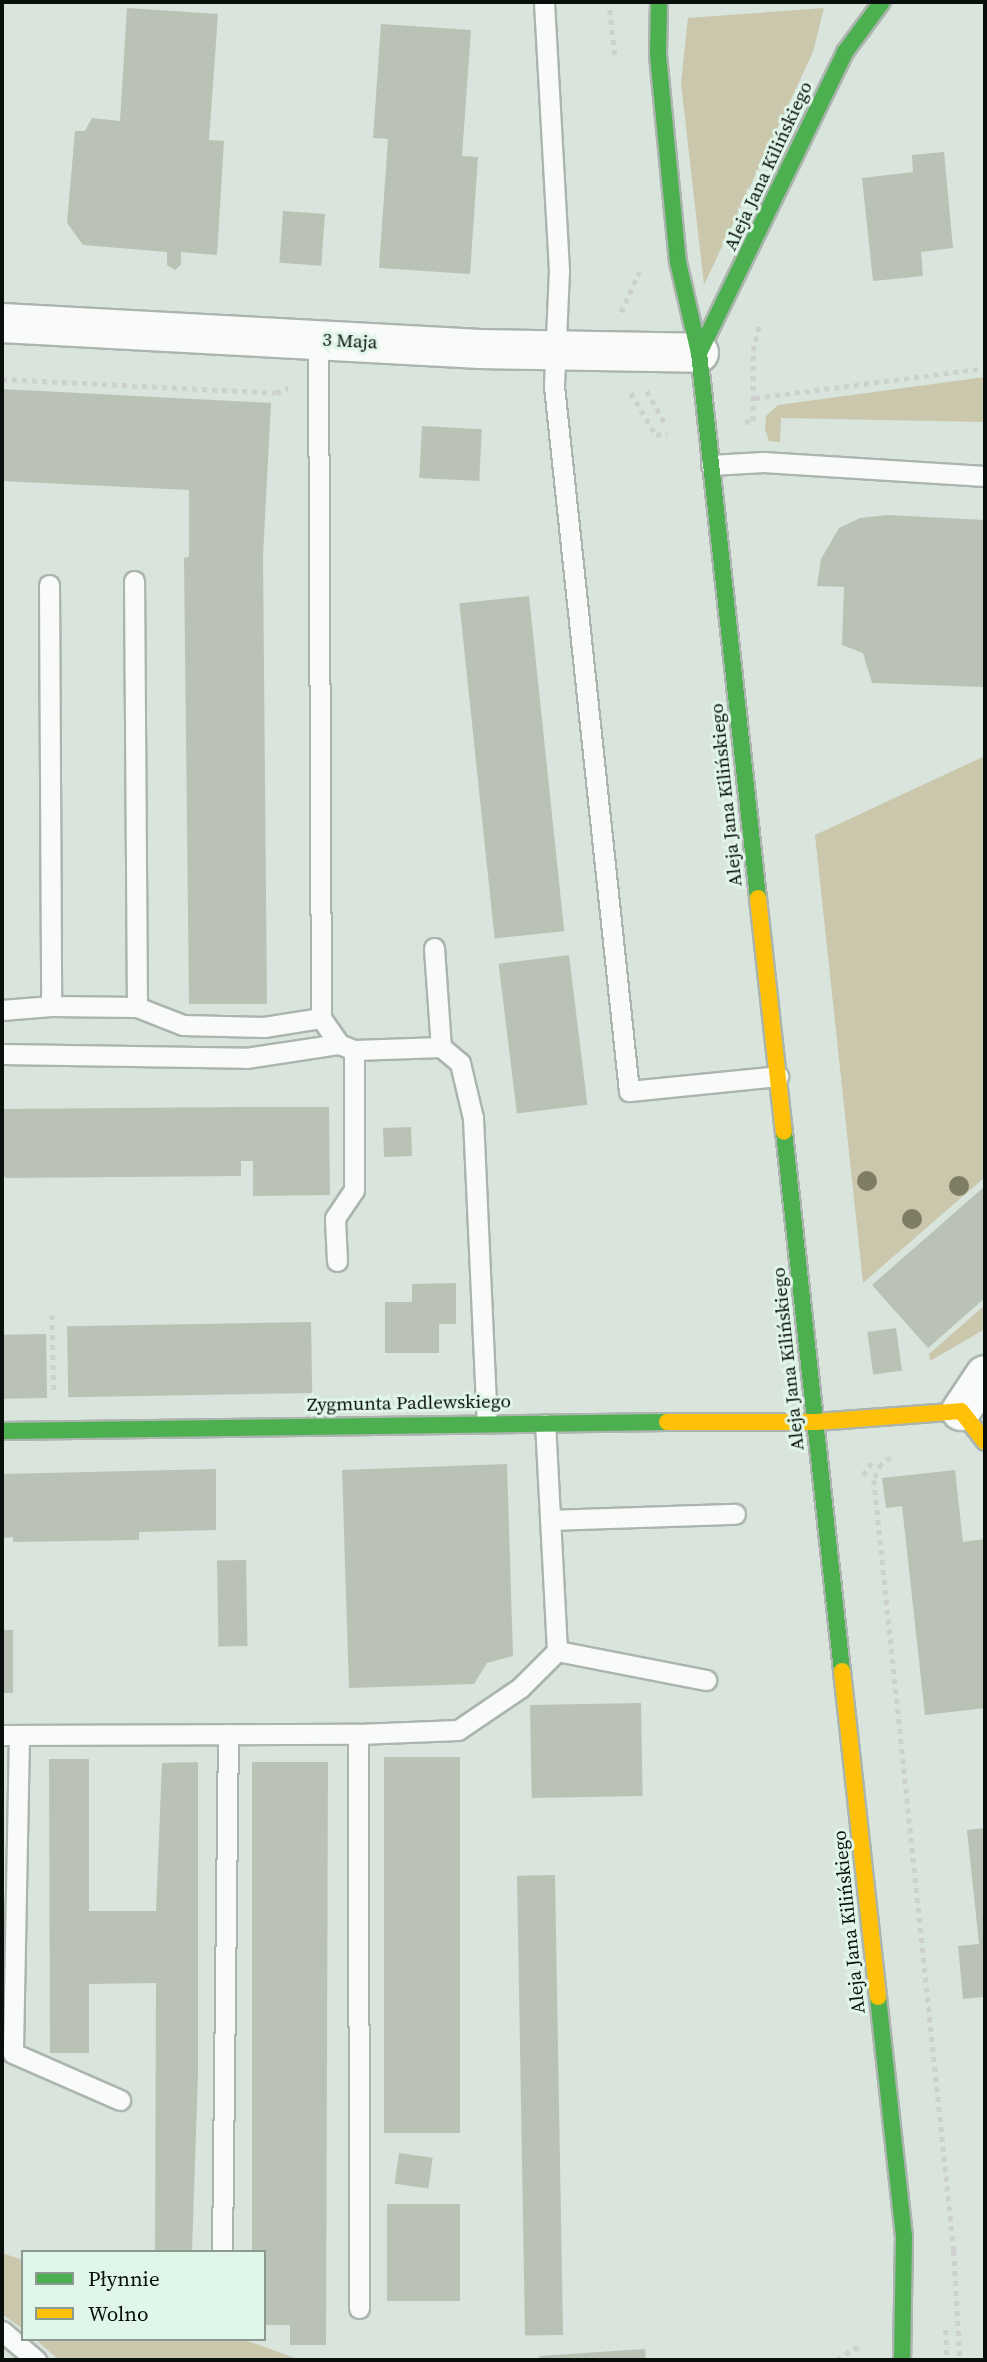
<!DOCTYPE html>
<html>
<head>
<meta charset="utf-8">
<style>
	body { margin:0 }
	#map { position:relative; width:987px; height:2362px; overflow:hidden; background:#d8e4dc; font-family:"Source Serif 4",serif }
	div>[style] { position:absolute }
	.green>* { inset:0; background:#cac7ad }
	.building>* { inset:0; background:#bac2b6; transform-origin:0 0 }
	.path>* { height:4.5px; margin-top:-2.25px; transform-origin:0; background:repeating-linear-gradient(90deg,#cdd0ce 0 5px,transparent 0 10px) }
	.roads { filter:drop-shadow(2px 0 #abb5ae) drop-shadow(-2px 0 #abb5ae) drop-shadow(0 2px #abb5ae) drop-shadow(0 -2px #abb5ae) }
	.lane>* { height:19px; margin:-9.5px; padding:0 9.5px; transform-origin:9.5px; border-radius:9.5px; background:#f9fbfa }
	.street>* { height:38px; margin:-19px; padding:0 19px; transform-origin:19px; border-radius:19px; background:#f9fbfa }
	.fast>* { height:16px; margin:-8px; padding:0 8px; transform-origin:8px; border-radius:8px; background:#4caf50 }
	.slow>* { height:16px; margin:-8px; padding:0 8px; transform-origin:8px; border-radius:8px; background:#ffc107 }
	.trees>* { width:20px; height:20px; margin:-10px; border-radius:50%; background:#7e7c63 }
	span { translate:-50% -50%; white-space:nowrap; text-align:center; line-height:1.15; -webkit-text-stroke:6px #e0f6e9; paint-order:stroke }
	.street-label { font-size:19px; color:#09100c }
	.frame { position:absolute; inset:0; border:4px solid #09100c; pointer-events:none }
	.legend { position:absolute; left:21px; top:2250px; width:245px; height:91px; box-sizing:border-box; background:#e0f6e9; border:2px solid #8a9a91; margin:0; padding:9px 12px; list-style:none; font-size:21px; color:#09100c }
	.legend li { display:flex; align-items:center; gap:14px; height:35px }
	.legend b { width:35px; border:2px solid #8a9a91 }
</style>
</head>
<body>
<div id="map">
	<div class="green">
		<i style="clip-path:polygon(824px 8px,813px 52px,704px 285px,681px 83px,688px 18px)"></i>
		<i style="clip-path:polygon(985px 377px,985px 422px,781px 418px,780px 442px,769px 441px,765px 429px,766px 416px,778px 405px)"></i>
		<i style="clip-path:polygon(985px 756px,985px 1177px,863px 1283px,815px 835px)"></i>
		<i style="clip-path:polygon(985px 1305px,985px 1329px,930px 1361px,929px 1354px)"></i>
		<i style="clip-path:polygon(2px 2253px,23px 2260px,23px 2329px,2px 2314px)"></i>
		<i style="clip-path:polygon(35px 2339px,242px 2339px,300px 2360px,59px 2360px)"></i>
	</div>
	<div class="building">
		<i style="clip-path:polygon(127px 8px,218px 14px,209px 140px,224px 141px,217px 255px,181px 252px,181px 265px,175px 270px,167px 265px,167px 252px,83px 245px,67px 223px,75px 131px,85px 131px,92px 118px,120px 121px)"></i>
		<i style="clip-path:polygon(381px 24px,471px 30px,462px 156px,478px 157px,470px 274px,379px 268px,388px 139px,373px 138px)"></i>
		<i style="clip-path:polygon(944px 152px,953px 248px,921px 252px,923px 276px,873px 281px,862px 178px,913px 172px,912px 155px)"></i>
		<i style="left:283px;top:211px;width:42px;height:52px;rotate:4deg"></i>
		<i style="clip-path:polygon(2px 389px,271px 403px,263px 556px,267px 1004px,189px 1004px,184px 558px,189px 557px,189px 490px,2px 481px)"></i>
		<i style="left:422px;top:426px;width:60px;height:52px;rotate:3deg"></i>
		<i style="clip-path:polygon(888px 515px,985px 520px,985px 687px,872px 683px,863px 653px,842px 645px,844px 587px,817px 586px,821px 559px,839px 528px,860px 518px)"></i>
		<i style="left:529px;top:596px;width:337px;height:70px;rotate:84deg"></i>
		<i style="left:569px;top:955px;width:151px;height:71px;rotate:83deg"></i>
		<i style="clip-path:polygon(241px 1107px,329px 1107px,330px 1195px,253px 1196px,253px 1161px,241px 1161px,241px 1176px,5px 1178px,2px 1165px,2px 1109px)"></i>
		<i style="left:411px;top:1127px;width:29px;height:28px;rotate:88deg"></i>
		<i style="clip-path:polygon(985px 1186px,985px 1298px,928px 1348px,872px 1285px)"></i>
		<i style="clip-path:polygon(456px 1283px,456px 1324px,439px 1324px,439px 1353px,385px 1353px,385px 1302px,412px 1302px,412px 1284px)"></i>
		<i style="left:311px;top:1322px;width:71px;height:244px;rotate:89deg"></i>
		<i style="left:896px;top:1328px;width:43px;height:29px;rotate:82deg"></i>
		<i style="left:46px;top:1334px;width:64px;height:44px;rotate:89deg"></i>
		<i style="clip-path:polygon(507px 1464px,513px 1656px,487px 1663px,474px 1684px,349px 1688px,342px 1470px)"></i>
		<i style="clip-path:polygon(216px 1469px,216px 1530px,139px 1532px,139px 1540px,13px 1542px,13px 1537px,2px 1538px,2px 1474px)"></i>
		<i style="clip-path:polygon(955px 1470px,963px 1542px,985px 1539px,985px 1708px,925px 1715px,902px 1506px,886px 1508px,882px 1478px)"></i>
		<i style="left:246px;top:1560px;width:86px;height:29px;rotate:89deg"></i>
		<i style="left:2px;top:1630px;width:11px;height:63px"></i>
		<i style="left:641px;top:1703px;width:93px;height:111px;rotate:89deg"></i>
		<i style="left:384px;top:1757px;width:76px;height:376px"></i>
		<i style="clip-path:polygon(49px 1759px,89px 1759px,89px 1911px,156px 1911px,162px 1763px,198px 1762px,198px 2073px,192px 2252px,155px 2252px,156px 1983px,89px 1984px,89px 2053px,50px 2053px)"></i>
		<i style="clip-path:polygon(252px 1762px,328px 1762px,326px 2345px,290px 2345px,290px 2325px,264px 2325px,264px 2252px,252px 2252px)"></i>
		<i style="clip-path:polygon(985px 1828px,985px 1997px,963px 1999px,958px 1946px,979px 1944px,967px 1830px)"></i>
		<i style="left:555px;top:1875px;width:460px;height:38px;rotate:89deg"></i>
		<i style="left:399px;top:2153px;width:34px;height:31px;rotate:8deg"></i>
		<i style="left:387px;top:2204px;width:73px;height:97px"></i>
		<i style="clip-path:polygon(645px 2349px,646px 2360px,540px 2360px,539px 2356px)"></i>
	</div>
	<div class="path">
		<i style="left:610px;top:10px;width:45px;rotate:83.7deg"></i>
		<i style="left:621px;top:312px;width:44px;rotate:-65.8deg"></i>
		<i style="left:2px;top:379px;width:274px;rotate:2.9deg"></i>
		<i style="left:276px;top:393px;width:13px;rotate:-23deg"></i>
		<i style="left:647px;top:391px;width:37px;rotate:61deg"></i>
		<i style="left:631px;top:393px;width:49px;rotate:59.2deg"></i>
		<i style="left:656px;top:435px;width:11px;rotate:-10deg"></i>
		<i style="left:755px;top:398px;width:232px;rotate:-7.4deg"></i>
		<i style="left:745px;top:422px;width:8px;rotate:-7deg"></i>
		<i style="left:753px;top:421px;width:70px;rotate:-90deg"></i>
		<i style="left:753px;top:351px;width:26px;rotate:-77deg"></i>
		<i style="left:52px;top:1315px;width:76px;rotate:88.5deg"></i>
		<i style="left:891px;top:1458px;width:12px;rotate:149deg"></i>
		<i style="left:881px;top:1464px;width:17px;rotate:114deg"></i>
		<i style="left:874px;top:1480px;width:775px;rotate:84.08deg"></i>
		<i style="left:954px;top:2251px;width:109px;rotate:86.8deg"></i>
		<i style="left:863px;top:1475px;width:19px;rotate:-55deg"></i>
		<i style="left:946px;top:2330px;width:30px;rotate:88deg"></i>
		<i style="left:837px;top:2360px;width:21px;rotate:-35deg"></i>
		<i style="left:854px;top:2348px;width:9px;rotate:6deg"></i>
	</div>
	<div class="roads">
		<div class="lane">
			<i style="left:544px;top:2px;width:268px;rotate:86.8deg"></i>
			<i style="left:559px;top:270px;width:116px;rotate:92.5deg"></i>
			<i style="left:554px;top:386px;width:709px;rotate:83.93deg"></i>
			<i style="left:629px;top:1091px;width:150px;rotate:-5.7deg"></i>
			<i style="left:318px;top:339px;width:679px;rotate:89.75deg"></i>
			<i style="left:321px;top:1018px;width:32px;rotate:55deg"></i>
			<i style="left:339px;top:1044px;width:16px;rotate:22deg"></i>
			<i style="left:354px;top:1050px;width:87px;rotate:-2deg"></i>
			<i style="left:441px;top:1047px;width:25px;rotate:40deg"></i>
			<i style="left:460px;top:1063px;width:57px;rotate:76.7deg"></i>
			<i style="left:473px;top:1118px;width:304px;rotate:87.4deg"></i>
			<i style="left:711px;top:465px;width:52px;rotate:-3.3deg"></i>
			<i style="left:763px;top:462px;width:222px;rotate:3.6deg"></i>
			<i style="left:49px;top:585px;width:421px;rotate:89.7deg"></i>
			<i style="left:434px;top:948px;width:99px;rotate:86deg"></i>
			<i style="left:137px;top:1007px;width:49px;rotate:21.4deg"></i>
			<i style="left:183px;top:1025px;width:81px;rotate:1.4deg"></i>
			<i style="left:264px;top:1027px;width:58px;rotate:-9deg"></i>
			<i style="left:2px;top:1010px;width:49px;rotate:-4.7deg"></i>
			<i style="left:51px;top:1006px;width:86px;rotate:0.7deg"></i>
			<i style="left:137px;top:1007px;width:426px;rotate:-90.4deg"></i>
			<i style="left:2px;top:1054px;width:244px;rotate:0.9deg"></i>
			<i style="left:246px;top:1058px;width:94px;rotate:-8.6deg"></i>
			<i style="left:337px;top:1261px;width:43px;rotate:-92.7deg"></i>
			<i style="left:335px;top:1218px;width:34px;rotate:-56deg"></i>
			<i style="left:354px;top:1190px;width:140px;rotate:-90deg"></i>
			<i style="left:550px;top:1520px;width:185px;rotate:-1.9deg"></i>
			<i style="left:557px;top:1651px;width:152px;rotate:11deg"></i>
			<i style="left:358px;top:1734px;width:574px;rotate:89.9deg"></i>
			<i style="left:2px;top:1735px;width:356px;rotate:-0.2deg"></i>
			<i style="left:358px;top:1734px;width:100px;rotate:-2.3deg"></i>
			<i style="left:458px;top:1730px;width:75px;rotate:-34.1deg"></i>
			<i style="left:520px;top:1688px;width:52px;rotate:-45deg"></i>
			<i style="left:557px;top:1651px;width:227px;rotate:-93deg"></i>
			<i style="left:19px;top:1735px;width:318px;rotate:91.1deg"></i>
			<i style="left:13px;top:2053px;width:117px;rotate:23.7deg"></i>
			<i style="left:222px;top:2252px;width:518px;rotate:-89.34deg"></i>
			<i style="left:2px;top:2331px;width:45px;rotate:40.5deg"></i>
		</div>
		<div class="street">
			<i style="left:2px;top:323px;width:479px;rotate:3.1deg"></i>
			<i style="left:480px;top:349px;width:219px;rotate:1deg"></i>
			<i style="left:961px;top:1411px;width:43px;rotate:-56.3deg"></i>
		</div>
		<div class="fast">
			<i style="left:659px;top:2px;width:53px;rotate:91.1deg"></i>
			<i style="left:658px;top:55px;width:208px;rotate:84.5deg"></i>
			<i style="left:678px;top:262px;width:93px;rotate:77deg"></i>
			<i style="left:699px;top:353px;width:548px;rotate:83.82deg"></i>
			<i style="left:699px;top:353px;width:335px;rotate:-64.1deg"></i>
			<i style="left:845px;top:52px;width:62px;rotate:-53.5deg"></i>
			<i style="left:784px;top:1132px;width:542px;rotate:83.86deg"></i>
			<i style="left:2px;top:1431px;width:665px;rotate:-0.78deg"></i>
			<i style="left:878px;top:1997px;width:241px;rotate:83.8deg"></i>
			<i style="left:904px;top:2237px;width:123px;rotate:90.9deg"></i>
		</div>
		<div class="slow">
			<i style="left:758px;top:898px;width:235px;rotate:83.7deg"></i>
			<i style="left:667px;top:1422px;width:149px"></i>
			<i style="left:816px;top:1422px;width:145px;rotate:-4.3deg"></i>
			<i style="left:961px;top:1411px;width:39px;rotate:52deg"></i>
			<i style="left:842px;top:1671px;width:328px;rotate:83.7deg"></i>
		</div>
	</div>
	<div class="trees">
		<i style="left:867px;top:1181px"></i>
		<i style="left:959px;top:1186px"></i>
		<i style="left:912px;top:1219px"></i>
	</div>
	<div class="street-label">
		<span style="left:768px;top:166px;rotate:-65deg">Aleja Jana Kilińskiego</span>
		<span style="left:350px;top:341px;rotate:3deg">3 Maja</span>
		<span style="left:726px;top:795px;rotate:-96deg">Aleja Jana Kilińskiego</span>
		<span style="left:788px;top:1359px;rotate:-96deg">Aleja Jana Kilińskiego</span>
		<span style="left:409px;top:1403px;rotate:-1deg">Zygmunta Padlewskiego</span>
		<span style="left:849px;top:1922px;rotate:-96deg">Aleja Jana Kilińskiego</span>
	</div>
	<div class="frame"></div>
	<ul class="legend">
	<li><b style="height:9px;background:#4caf50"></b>Płynnie</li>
	<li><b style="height:9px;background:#ffc107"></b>Wolno</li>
	</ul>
</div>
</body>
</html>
